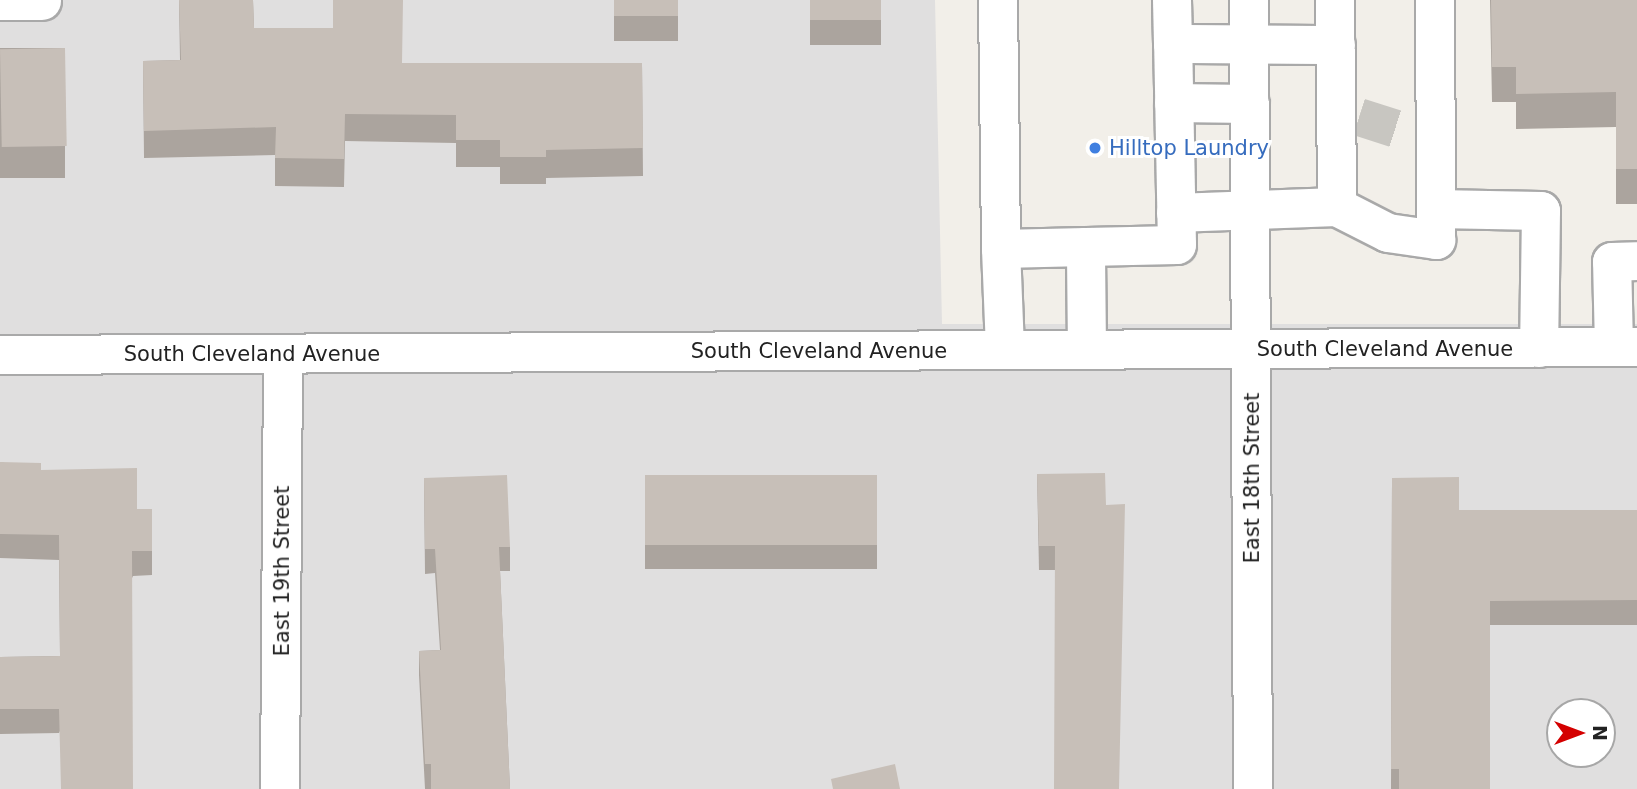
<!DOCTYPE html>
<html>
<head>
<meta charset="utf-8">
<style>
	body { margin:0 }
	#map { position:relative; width:1637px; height:789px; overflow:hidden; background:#f2efe9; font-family:"DejaVu Sans",sans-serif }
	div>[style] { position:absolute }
	.residential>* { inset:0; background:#e0dfdf }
	.minor-tunnel>* { height:38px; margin-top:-19px; transform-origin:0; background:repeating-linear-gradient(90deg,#c8c6c1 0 38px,transparent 0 57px) }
	.roads { filter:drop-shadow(2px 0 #a9a9a9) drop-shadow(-2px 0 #a9a9a9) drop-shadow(0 2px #a9a9a9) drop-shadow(0 -2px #a9a9a9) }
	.minor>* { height:38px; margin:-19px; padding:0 19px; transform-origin:19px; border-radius:19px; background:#fff }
	.wall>* { inset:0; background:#aba49e; transform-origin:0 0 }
	.building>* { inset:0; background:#c7bfb8; transform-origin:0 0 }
	.dots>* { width:19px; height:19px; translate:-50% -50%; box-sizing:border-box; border:4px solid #fff; border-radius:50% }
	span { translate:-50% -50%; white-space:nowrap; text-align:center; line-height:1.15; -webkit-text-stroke:6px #fff; paint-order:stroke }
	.shop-label { font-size:21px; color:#366cbe }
	.left { translate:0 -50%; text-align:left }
	.street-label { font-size:21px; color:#222 }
	.north { position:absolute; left:1546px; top:698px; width:70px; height:70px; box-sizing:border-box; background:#fff; border:2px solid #a7a7a7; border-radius:50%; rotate:90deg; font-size:19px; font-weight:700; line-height:28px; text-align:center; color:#222 }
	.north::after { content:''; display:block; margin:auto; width:24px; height:32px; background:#d40000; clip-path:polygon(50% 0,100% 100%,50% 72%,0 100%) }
</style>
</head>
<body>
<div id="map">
	<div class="residential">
		<i style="clip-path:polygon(evenodd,0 0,935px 0,942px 324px,1637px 324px,1637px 789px,0 789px,0 0,1560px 712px,1602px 712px,1602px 754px,1560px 754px,1560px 712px)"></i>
	</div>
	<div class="minor-tunnel">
		<i style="left:1359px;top:117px;width:52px;rotate:17.7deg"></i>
	</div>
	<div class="roads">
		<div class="minor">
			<i style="left:998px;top:0;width:249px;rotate:89.3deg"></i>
			<i style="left:1001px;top:249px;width:85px;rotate:-1.3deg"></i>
			<i style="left:1172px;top:0;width:44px;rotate:88.7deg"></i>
			<i style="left:1249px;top:0;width:789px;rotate:89.71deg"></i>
			<i style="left:1335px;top:0;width:207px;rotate:89.4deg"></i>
			<i style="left:0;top:1px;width:42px"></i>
			<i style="left:1174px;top:103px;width:76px;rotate:0.8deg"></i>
			<i style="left:1436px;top:209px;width:105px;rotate:1.1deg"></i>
			<i style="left:1541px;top:211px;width:137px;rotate:90.8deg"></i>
			<i style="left:1176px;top:213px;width:161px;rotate:-2.1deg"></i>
			<i style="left:1337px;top:207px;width:57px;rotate:27deg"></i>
			<i style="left:1388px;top:233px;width:49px;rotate:8.3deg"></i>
			<i style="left:1436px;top:240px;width:240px;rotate:-90.2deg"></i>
			<i style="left:1001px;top:249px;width:101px;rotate:87.7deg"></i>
			<i style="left:1614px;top:347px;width:85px;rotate:-91.3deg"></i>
			<i style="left:1612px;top:262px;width:25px;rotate:-2deg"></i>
			<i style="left:1087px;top:350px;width:103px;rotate:-90.6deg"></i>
			<i style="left:1086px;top:247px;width:91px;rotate:-1.3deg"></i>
			<i style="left:1177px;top:245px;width:201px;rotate:-91.1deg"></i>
			<i style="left:1173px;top:44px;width:163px;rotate:0.4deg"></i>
			<i style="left:0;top:355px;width:1637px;rotate:-0.28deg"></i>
			<i style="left:280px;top:789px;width:435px;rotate:-89.6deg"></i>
		</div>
	</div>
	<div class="wall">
		<i style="clip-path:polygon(179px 0,253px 0,254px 28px,402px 63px,642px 63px,643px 176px,546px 178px,546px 184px,500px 184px,500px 167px,456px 167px,456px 143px,345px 141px,344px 187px,275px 186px,275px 155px,144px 158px,143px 61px,180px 60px)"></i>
		<i style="left:614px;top:0;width:64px;height:41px"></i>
		<i style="left:810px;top:0;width:71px;height:45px"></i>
		<i style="clip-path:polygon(1490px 0,1637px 0,1637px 204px,1616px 204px,1616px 127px,1516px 129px,1516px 102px,1492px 102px)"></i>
		<i style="left:65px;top:48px;width:130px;height:65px;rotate:90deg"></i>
		<i style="clip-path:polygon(0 462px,41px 470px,137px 509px,152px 509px,152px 575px,133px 576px,59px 733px,0 734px,0 657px,60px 656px,59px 560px,0 558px)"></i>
		<i style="clip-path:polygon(1037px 474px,1106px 505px,1055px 570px,1039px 570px)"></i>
		<i style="left:877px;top:475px;width:94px;height:232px;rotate:90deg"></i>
		<i style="clip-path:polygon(424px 478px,510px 547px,510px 571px,500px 571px,510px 789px,425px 789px,419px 675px,419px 651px,440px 650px,435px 573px,425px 574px)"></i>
		<i style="clip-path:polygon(1392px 478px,1459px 510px,1637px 510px,1637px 625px,1490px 625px,1490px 789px,1391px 789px)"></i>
	</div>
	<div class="building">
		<i style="clip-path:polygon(179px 0,253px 0,254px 28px,333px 28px,333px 0,403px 0,402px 63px,642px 63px,643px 148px,546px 150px,546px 157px,500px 157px,500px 140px,456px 140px,456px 115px,345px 114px,344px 159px,275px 158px,276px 127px,144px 131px,143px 61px,181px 60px)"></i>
		<i style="left:614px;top:0;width:64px;height:16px"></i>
		<i style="left:810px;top:0;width:71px;height:20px"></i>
		<i style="clip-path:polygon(1491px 0,1637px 0,1637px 169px,1616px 169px,1616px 92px,1516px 94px,1516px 67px,1492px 67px)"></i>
		<i style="left:65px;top:48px;width:98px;height:65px;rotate:89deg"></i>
		<i style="clip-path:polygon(0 462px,41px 463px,41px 470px,137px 468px,137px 509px,152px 509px,152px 551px,132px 551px,133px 789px,61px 789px,59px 709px,0 709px,0 657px,60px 656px,59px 535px,0 534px)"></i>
		<i style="clip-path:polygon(1105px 473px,1106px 505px,1125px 504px,1119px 789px,1054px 789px,1055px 546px,1039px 546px,1037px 474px)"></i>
		<i style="clip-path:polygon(507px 475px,510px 547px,499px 547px,510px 789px,431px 789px,431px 764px,425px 764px,419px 651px,441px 650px,435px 549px,425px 549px,424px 478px)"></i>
		<i style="left:877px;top:475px;width:70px;height:232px;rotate:90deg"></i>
		<i style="clip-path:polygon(1459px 477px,1459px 510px,1637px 510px,1637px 600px,1490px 601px,1490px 789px,1399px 789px,1399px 769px,1391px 769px,1392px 478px)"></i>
		<i style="clip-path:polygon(895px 764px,900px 789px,833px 789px,831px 779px)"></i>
	</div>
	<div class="dots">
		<i style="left:1095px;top:148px;background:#3f7fe0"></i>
	</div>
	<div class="shop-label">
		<span class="left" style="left:1109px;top:148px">Hilltop Laundry</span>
	</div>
	<div class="street-label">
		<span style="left:1385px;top:349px">South Cleveland Avenue</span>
		<span style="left:819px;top:351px">South Cleveland Avenue</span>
		<span style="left:252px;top:354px">South Cleveland Avenue</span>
		<span style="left:1252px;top:478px;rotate:-90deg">East 18th Street</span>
		<span style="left:282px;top:571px;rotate:-90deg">East 19th Street</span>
	</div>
	<div class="north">N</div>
</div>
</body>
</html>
